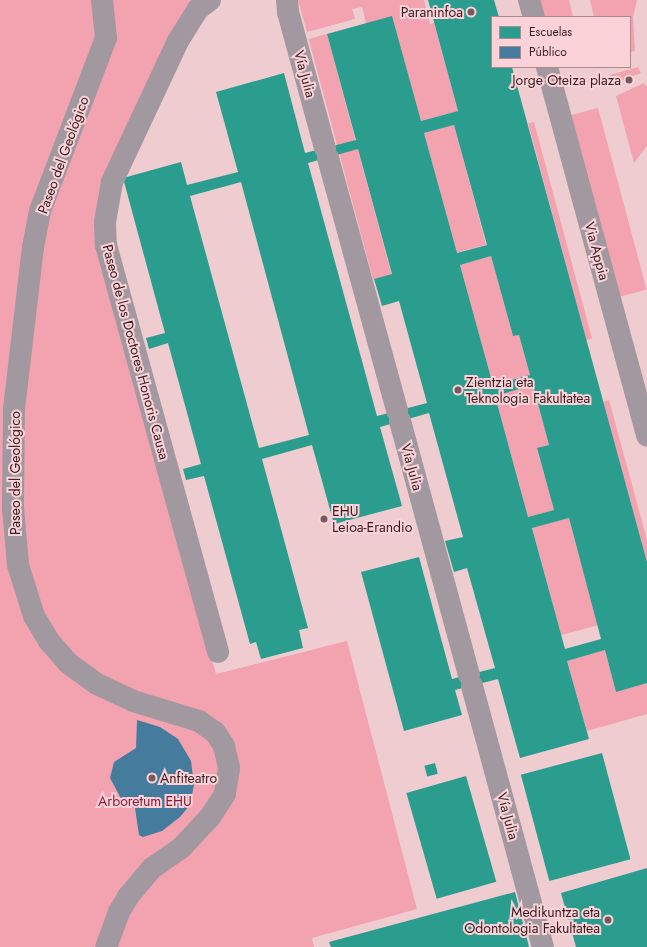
<!DOCTYPE html>
<html>
<head>
<meta charset="utf-8">
<style>
	body { margin:0 }
	#map { position:relative; width:647px; height:947px; overflow:hidden; background:#efccd0; font-family:Jost,sans-serif }
	div>[style] { position:absolute }
	.green>* { inset:0; background:#f3a2b0; transform-origin:0 0 }
	.schools>* { inset:0; background:#2a9d8f; transform-origin:0 0 }
	.public>* { inset:0; background:#457b9d }
	.street>* { height:22px; margin:-11px; padding:0 11px; transform-origin:11px; border-radius:11px; background:#a299a0 }
	.dots>* { width:11px; height:11px; translate:-50% -50%; box-sizing:border-box; border:2px solid #fad2d7; border-radius:50% }
	span { translate:-50% -50%; white-space:nowrap; text-align:center; line-height:1.15; -webkit-text-stroke:4px #fad2d7; paint-order:stroke }
	.poi-label { font-size:14px; color:#351d21 }
	.right { translate:-100% -50%; text-align:right }
	.left { translate:0 -50%; text-align:left }
	.street-label { font-size:14px; color:#351d21 }
	.park-label { font-size:14px; color:#871c3b }
	.legend { position:absolute; left:491px; top:16px; width:140px; height:52px; box-sizing:border-box; background:#fad2d7; border:1px solid #ab8a8e; margin:0; padding:5px 7px; list-style:none; font-size:12px; color:#351d21 }
	.legend li { display:flex; align-items:center; gap:8px; height:20px }
	.legend b { width:20px; border:1px solid #ab8a8e }
</style>
</head>
<body>
<div id="map">
	<div class="green">
		<i style="clip-path:polygon(0 0,198px 0,181px 16px,103px 182px,96px 235px,216px 674px,347px 641px,417px 909px,312px 938px,314px 947px,0 947px)"></i>
		<i style="clip-path:polygon(298px 0,424px 0,430px 24px,434px 23px,458px 111px,421px 121px,366px 23px,362px 7px,352px 9px,355px 19px,307px 32px)"></i>
		<i style="clip-path:polygon(540px 0,569px 0,573px 17px,545px 17px)"></i>
		<i style="clip-path:polygon(590px 0,637px 0,633px 17px,635px 51px,630px 52px,630px 17px,594px 17px)"></i>
		<i style="left:327px;top:34px;width:249px;height:19px;rotate:75deg"></i>
		<i style="clip-path:polygon(638px 67px,641px 73px,613px 84px,610px 75px)"></i>
		<i style="clip-path:polygon(644px 83px,647px 87px,647px 146px,634px 163px,616px 96px)"></i>
		<i style="left:598px;top:108px;width:188px;height:28px;rotate:75deg"></i>
		<i style="left:534px;top:122px;width:224px;height:6px;rotate:75deg"></i>
		<i style="left:454px;top:125px;width:124px;height:31px;rotate:75deg"></i>
		<i style="clip-path:polygon(491px 256px,513px 336px,519px 335px,530px 375px,493px 385px,460px 265px)"></i>
		<i style="clip-path:polygon(533px 385px,549px 445px,537px 449px,554px 510px,528px 517px,495px 396px)"></i>
		<i style="clip-path:polygon(609px 400px,647px 540px,647px 562px,603px 402px)"></i>
		<i style="left:569px;top:518px;width:111px;height:38px;rotate:75deg"></i>
		<i style="clip-path:polygon(605px 650px,616px 691px,647px 683px,647px 714px,587px 731px,567px 661px)"></i>
	</div>
	<div class="schools">
		<i style="clip-path:polygon(evenodd,428px 0,494px 0,499px 17px,492px 17px,492px 67px,512px 67px,647px 562px,647px 683px,616px 692px,605px 650px,567px 661px,589px 739px,520px 758px,498px 679px,455px 690px,462px 715px,404px 731px,361px 572px,419px 557px,452px 679px,495px 668px,467px 568px,454px 572px,445px 541px,463px 537px,429px 413px,380px 427px,402px 506px,334px 524px,312px 445px,262px 459px,308px 628px,299px 630px,303px 648px,261px 659px,256px 642px,250px 644px,204px 476px,186px 480px,183px 469px,201px 464px,168px 343px,149px 349px,146px 338px,165px 333px,123px 178px,181px 162px,187px 185px,238px 172px,216px 92px,284px 73px,305px 153px,356px 140px,327px 34px,392px 16px,421px 121px,458px 111px,428px 0,454px 125px,487px 245px,457px 253px,424px 133px,454px 125px,428px 0,358px 149px,392px 274px,374px 279px,382px 306px,399px 301px,427px 403px,377px 416px,308px 163px,358px 149px,428px 0,241px 182px,309px 435px,259px 448px,190px 196px,241px 182px,428px 0,491px 256px,513px 336px,519px 335px,530px 375px,493px 385px,460px 265px,491px 256px,428px 0,533px 385px,549px 445px,537px 448px,554px 510px,528px 517px,495px 396px,533px 385px,428px 0,569px 518px,601px 639px,565px 649px,532px 528px,569px 518px)"></i>
		<i style="left:602px;top:753px;width:110px;height:84px;rotate:75deg"></i>
		<i style="left:435px;top:763px;width:11px;height:11px;rotate:75deg"></i>
		<i style="left:466px;top:776px;width:110px;height:62px;rotate:74deg"></i>
		<i style="clip-path:polygon(647px 868px,647px 947px,576px 947px,561px 893px)"></i>
		<i style="clip-path:polygon(515px 892px,529px 947px,331px 947px,329px 942px)"></i>
	</div>
	<div class="public">
		<i style="clip-path:polygon(137px 720px,160px 727px,178px 739px,191px 761px,194px 785px,190px 805px,180px 817px,162px 831px,143px 837px,139px 835px,135px 808px,124px 804px,110px 778px,114px 762px,136px 748px)"></i>
	</div>
	<div class="street">
		<i style="left:102px;top:0;width:38px;rotate:84deg"></i>
		<i style="left:106px;top:38px;width:185px;rotate:110.9deg"></i>
		<i style="left:40px;top:211px;width:37px;rotate:101deg"></i>
		<i style="left:33px;top:247px;width:163px;rotate:96.7deg"></i>
		<i style="left:14px;top:409px;width:99px;rotate:90.6deg"></i>
		<i style="left:13px;top:508px;width:57px;rotate:85deg"></i>
		<i style="left:18px;top:565px;width:53px;rotate:72.6deg"></i>
		<i style="left:34px;top:616px;width:29px;rotate:59deg"></i>
		<i style="left:49px;top:641px;width:29px;rotate:49deg"></i>
		<i style="left:68px;top:663px;width:36px;rotate:36deg"></i>
		<i style="left:97px;top:684px;width:40px;rotate:25deg"></i>
		<i style="left:133px;top:701px;width:69px;rotate:16.9deg"></i>
		<i style="left:199px;top:721px;width:19px;rotate:35deg"></i>
		<i style="left:215px;top:732px;width:17px;rotate:57deg"></i>
		<i style="left:224px;top:746px;width:23px;rotate:77deg"></i>
		<i style="left:229px;top:768px;width:26px;rotate:99deg"></i>
		<i style="left:225px;top:794px;width:27px;rotate:123deg"></i>
		<i style="left:210px;top:817px;width:42px;rotate:133.1deg"></i>
		<i style="left:181px;top:848px;width:35px;rotate:145deg"></i>
		<i style="left:152px;top:868px;width:38px;rotate:130deg"></i>
		<i style="left:128px;top:897px;width:17px;rotate:121deg"></i>
		<i style="left:119px;top:912px;width:37px;rotate:110deg"></i>
		<i style="left:210px;top:0;width:15px;rotate:143deg"></i>
		<i style="left:198px;top:9px;width:38px;rotate:122deg"></i>
		<i style="left:178px;top:41px;width:156px;rotate:115.1deg"></i>
		<i style="left:112px;top:182px;width:41px;rotate:99.9deg"></i>
		<i style="left:105px;top:222px;width:23px;rotate:88deg"></i>
		<i style="left:106px;top:245px;width:422px;rotate:74.6deg"></i>
		<i style="left:287px;top:0;width:12px;rotate:85deg"></i>
		<i style="left:288px;top:12px;width:141px;rotate:74.8deg"></i>
		<i style="left:529px;top:0;width:18px;rotate:74deg"></i>
		<i style="left:547px;top:67px;width:382px;rotate:74.8deg"></i>
		<i style="left:328px;top:158px;width:262px;rotate:74.7deg"></i>
		<i style="left:400px;top:421px;width:263px;rotate:74.8deg"></i>
		<i style="left:472px;top:686px;width:270px;rotate:74.8deg"></i>
	</div>
	<div class="dots">
		<i style="left:471px;top:12px;background:#765a5e"></i>
		<i style="left:629px;top:80px;background:#765a5e"></i>
		<i style="left:458px;top:390px;background:#765a5e"></i>
		<i style="left:324px;top:519px;background:#765a5e"></i>
		<i style="left:152px;top:778px;background:#765a5e"></i>
		<i style="left:608px;top:920px;background:#765a5e"></i>
	</div>
	<div class="poi-label">
		<span class="right" style="left:463px;top:12px">Paraninfoa</span>
		<span class="right" style="left:621px;top:80px">Jorge Oteiza plaza</span>
		<span class="left" style="left:466px;top:390px">Zientzia eta<br>Teknologia Fakultatea</span>
		<span class="left" style="left:332px;top:519px">EHU<br>Leioa-Erandio</span>
		<span class="left" style="left:160px;top:778px">Anfiteatro</span>
		<span class="right" style="left:600px;top:920px">Medikuntza eta<br>Odontologia Fakultatea</span>
	</div>
	<div class="street-label">
		<span style="left:305px;top:74px;rotate:75deg">Vía Julia</span>
		<span style="left:63px;top:155px;rotate:-70deg">Paseo del Geológico</span>
		<span style="left:597px;top:251px;rotate:75deg">Via Appia</span>
		<span style="left:136px;top:352px;rotate:75deg">Paseo de los Doctores Honoris Causa</span>
		<span style="left:412px;top:467px;rotate:75deg">Vía Julia</span>
		<span style="left:15px;top:473px;rotate:-90deg">Paseo del Geológico</span>
		<span style="left:508px;top:816px;rotate:75deg">Vía Julia</span>
	</div>
	<div class="park-label">
		<span style="left:145px;top:801px">Arboretum EHU</span>
	</div>
	<ul class="legend">
	<li><b style="height:11px;background:#2a9d8f"></b>Escuelas</li>
	<li><b style="height:11px;background:#457b9d"></b>Público</li>
	</ul>
</div>
</body>
</html>
